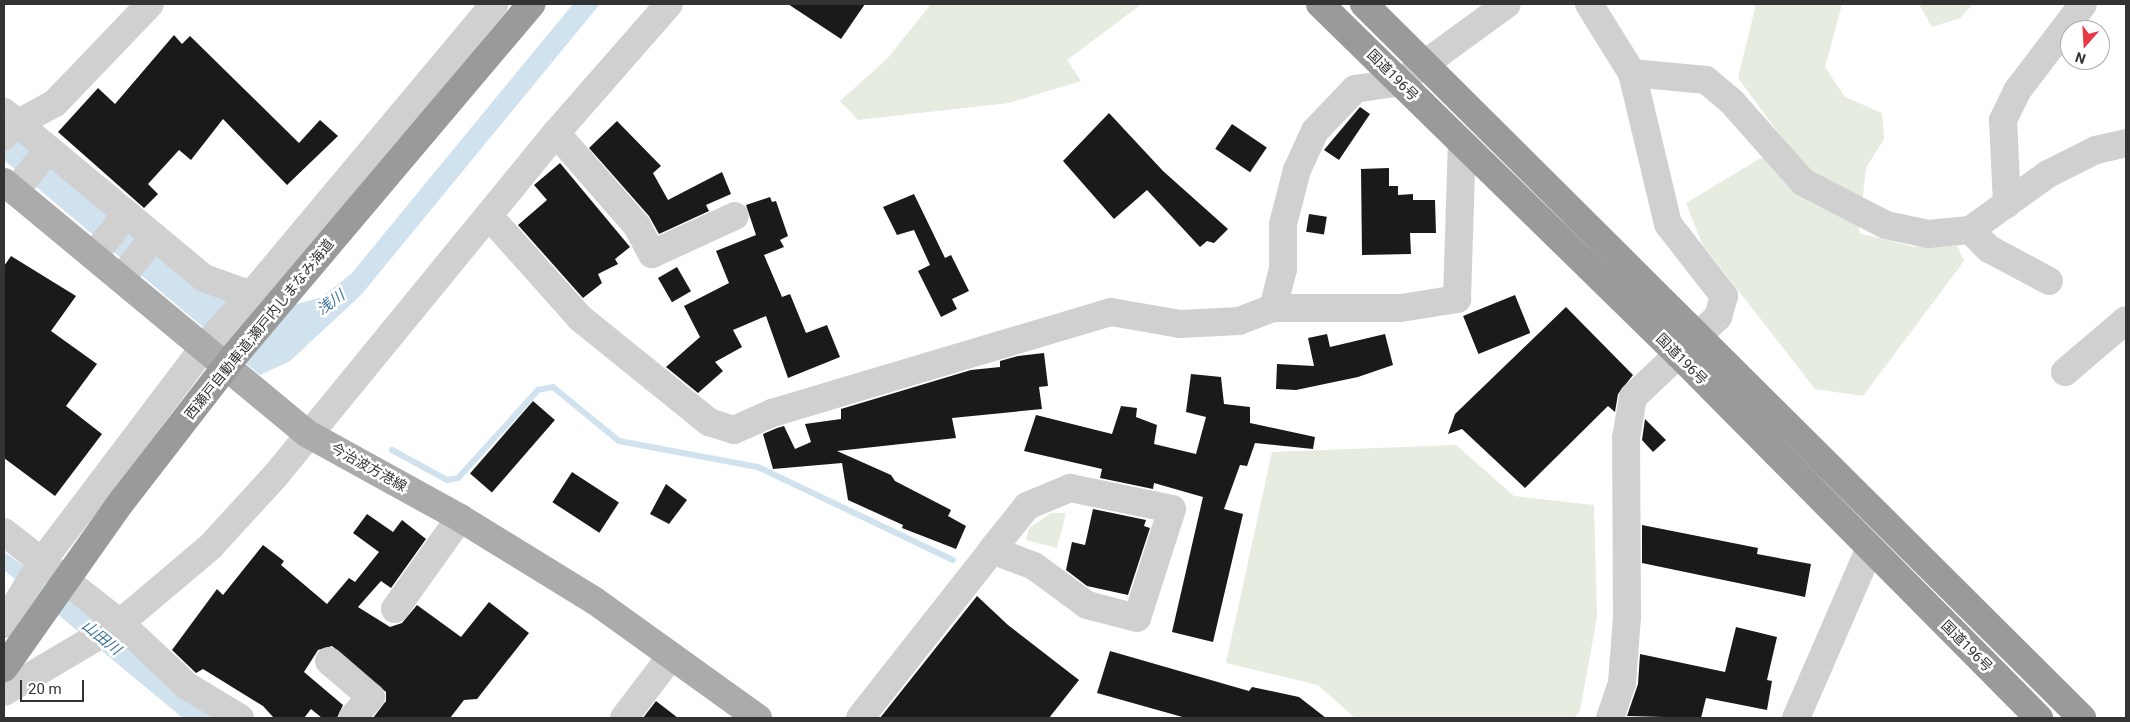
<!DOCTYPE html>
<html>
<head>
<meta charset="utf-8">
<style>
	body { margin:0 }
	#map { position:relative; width:2130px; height:722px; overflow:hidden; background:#fff; font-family:Roboto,"Noto Sans JP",sans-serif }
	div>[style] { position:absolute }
	.green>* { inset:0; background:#e6ecdf }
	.water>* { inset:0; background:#cfe2ee }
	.stream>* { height:6px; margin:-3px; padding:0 3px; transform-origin:3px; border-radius:3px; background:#cfe2ee }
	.building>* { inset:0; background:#1a1a1a; transform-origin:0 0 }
	.minor>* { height:28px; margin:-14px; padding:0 14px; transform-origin:14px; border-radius:14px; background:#d0d0d0 }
	.major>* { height:28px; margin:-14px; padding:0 14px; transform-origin:14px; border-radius:14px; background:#ababab }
	.highway>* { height:28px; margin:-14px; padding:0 14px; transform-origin:14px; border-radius:14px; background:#9a9a9a }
	.highway-bridge>* { height:28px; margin:-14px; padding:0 14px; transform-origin:14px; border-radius:14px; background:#9a9a9a }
	span { translate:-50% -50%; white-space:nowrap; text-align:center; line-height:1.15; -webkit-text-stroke:5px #fff; paint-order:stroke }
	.street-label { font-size:14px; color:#333 }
	.water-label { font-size:15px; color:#3f7597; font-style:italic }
	.frame { position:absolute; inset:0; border:5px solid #333; pointer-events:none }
	.north { position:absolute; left:2060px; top:20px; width:50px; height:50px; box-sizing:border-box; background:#fff; border:1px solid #adadad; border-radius:50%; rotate:199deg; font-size:14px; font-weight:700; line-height:20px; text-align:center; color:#333 }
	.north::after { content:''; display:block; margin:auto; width:18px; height:22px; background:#e63946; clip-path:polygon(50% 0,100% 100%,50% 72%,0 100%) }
	.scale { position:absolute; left:20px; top:680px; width:64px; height:22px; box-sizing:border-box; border:2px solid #333; border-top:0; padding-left:6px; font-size:15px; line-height:18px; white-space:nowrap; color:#333; -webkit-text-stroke:4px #fff; paint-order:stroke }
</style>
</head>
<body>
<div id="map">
	<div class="green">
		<i style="clip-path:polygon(931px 4px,1137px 4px,1139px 6px,1067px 60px,1081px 81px,1009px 103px,858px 120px,840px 101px,887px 59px)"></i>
		<i style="clip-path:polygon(1756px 4px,1842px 4px,1825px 67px,1845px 97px,1882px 113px,1884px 139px,1866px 168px,1859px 233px,1915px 247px,1957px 246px,1964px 261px,1863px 396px,1815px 389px,1702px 244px,1686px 203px,1786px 143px,1738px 78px)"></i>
		<i style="clip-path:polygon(1919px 4px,1973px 4px,1960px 18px,1932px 27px)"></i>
		<i style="clip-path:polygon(1456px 445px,1514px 496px,1594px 505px,1597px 617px,1580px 711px,1574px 718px,1355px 718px,1318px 685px,1226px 663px,1272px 452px)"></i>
		<i style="clip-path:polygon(1051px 513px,1066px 513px,1057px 548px,1026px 540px,1029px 528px)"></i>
	</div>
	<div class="water">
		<i style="clip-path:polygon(573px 4px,600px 4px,361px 295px,290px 361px,260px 375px,4px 160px,4px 124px,184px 273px,287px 307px,322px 297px,351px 274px)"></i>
		<i style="clip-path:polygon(4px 552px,69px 597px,222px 718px,183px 718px,4px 570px)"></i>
	</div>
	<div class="stream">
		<i style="left:392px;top:450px;width:63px;rotate:28.6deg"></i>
		<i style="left:447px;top:480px;width:11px;rotate:-10deg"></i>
		<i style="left:458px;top:478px;width:119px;rotate:-47.7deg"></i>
		<i style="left:538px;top:390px;width:15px;rotate:-11deg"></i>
		<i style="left:553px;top:387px;width:85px;rotate:39.3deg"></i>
		<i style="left:619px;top:441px;width:141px;rotate:10.6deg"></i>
		<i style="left:758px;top:467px;width:216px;rotate:25.5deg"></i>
	</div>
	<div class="building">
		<i style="clip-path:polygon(788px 4px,865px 4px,841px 39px)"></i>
		<i style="clip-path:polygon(174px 35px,182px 44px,190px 36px,299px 143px,320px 120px,338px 136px,287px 185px,223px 119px,191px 160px,179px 150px,148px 184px,158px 194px,144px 208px,58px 132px,98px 88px,115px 104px)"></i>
		<i style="clip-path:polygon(1360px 107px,1370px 114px,1339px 160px,1324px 150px)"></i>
		<i style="clip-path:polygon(1109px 113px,1163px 171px,1228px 229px,1214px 243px,1207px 241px,1200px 247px,1147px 190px,1114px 219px,1063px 161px)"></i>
		<i style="clip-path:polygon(617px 121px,661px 166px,653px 173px,668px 200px,722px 172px,731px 194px,706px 205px,709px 211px,659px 234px,649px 216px,589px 148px)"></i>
		<i style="left:1232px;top:124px;width:42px;height:30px;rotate:34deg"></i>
		<i style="clip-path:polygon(560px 163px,630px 247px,615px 259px,618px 264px,598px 274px,602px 283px,583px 298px,518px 225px,547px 200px,534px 185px)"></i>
		<i style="clip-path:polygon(1389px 168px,1389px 186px,1398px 186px,1398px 195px,1413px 194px,1413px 200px,1435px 200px,1436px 233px,1410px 233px,1411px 254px,1362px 255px,1361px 169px)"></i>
		<i style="clip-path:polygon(914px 194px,945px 258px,951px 255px,969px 291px,952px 299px,957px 309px,941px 317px,918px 271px,930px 265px,914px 230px,897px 235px,883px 207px)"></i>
		<i style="clip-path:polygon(770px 197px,772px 202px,776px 201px,788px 236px,780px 240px,784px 247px,764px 255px,782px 297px,790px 294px,806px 333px,827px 325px,840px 357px,788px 378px,766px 316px,733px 330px,742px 347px,715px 362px,723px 371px,698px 393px,666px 367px,700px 337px,684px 306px,729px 283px,716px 251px,756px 235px,746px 205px)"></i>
		<i style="left:1309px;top:214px;width:18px;height:18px;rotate:9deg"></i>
		<i style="clip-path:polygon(11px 256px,76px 296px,51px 331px,97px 364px,66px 406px,102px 434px,55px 496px,4px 458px,4px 266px)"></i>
		<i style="left:677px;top:267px;width:28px;height:22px;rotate:60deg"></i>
		<i style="left:1515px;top:295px;width:41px;height:56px;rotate:68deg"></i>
		<i style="clip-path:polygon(1566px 307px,1633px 375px,1618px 394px,1615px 412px,1608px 406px,1525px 488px,1462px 429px,1448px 434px,1455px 414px)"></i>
		<i style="clip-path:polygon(1327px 334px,1330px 347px,1385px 334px,1393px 365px,1358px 377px,1296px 390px,1276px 389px,1277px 364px,1314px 366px,1308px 338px)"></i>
		<i style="clip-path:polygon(1044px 353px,1048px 386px,1039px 387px,1042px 409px,952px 418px,956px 438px,837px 451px,891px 475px,895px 481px,951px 510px,948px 516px,966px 526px,956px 549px,902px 528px,903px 525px,848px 500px,842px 463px,773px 469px,763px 434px,777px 428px,784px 426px,795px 449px,811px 442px,805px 424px,841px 419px,841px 409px,971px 370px,1000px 367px,1000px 361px,1018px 356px)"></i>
		<i style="clip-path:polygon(1191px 374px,1221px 377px,1224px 404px,1250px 407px,1250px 423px,1315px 437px,1313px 449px,1255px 443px,1247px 466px,1240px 465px,1224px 509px,1243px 514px,1213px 642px,1172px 632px,1203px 497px,1154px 483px,1153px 489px,1100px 478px,1102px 469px,1024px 451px,1036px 415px,1112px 434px,1121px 406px,1137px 408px,1136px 417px,1157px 425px,1154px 444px,1196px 454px,1206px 417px,1186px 412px)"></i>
		<i style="left:533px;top:401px;width:29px;height:96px;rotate:41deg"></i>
		<i style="clip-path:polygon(1645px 419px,1666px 440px,1653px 452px,1642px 440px)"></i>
		<i style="left:572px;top:472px;width:56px;height:36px;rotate:33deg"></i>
		<i style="clip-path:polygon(666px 484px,687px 500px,669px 524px,650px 514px)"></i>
		<i style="clip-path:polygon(1093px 509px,1146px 520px,1144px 526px,1150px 528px,1128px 595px,1087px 586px,1066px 570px,1072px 542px,1085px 545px)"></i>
		<i style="clip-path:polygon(367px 514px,393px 532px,402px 520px,426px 539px,391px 588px,381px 581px,358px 607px,390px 627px,402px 623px,417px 605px,461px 637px,489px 602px,529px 633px,477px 699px,464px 700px,450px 718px,373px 718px,386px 701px,386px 692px,332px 646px,318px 650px,304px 672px,343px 705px,337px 718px,322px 718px,311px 709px,304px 718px,274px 718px,263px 706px,203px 669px,196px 673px,172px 650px,217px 589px,223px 595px,263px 545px,284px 561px,281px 565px,327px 604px,349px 578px,355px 582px,379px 552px,353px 533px)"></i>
		<i style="clip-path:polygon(1642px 525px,1758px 548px,1757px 554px,1811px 564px,1805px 597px,1642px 563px)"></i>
		<i style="clip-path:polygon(977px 596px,1008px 625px,1079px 680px,1049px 718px,880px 718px)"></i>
		<i style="clip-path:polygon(1736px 627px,1777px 637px,1767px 680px,1772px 681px,1767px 710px,1706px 698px,1701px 718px,1627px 716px,1638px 684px,1640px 654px,1725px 672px)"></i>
		<i style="clip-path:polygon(1110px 651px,1249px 691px,1252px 687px,1299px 697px,1326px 718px,1186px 718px,1097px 693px)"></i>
		<i style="clip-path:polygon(656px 701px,678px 718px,643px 718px)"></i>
	</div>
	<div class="minor">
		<i style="left:1589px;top:4px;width:81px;rotate:58.1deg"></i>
		<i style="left:1632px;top:73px;width:74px;rotate:5.4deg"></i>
		<i style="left:1706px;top:80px;width:34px;rotate:40deg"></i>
		<i style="left:1732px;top:102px;width:107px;rotate:48.4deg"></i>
		<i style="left:1803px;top:182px;width:93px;rotate:27.4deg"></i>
		<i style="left:1886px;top:225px;width:43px;rotate:12.1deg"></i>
		<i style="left:1928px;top:234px;width:42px;rotate:-5.4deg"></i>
		<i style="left:4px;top:112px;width:260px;rotate:39.7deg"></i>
		<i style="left:204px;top:278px;width:50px;rotate:19.9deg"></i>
		<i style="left:251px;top:295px;width:379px;rotate:-50.1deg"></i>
		<i style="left:556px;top:133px;width:123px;rotate:48.9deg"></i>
		<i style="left:637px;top:226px;width:32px;rotate:62deg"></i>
		<i style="left:652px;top:254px;width:91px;rotate:-24.6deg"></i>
		<i style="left:4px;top:136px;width:9px;rotate:-58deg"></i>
		<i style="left:9px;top:128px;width:52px;rotate:-28.5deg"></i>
		<i style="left:55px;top:103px;width:137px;rotate:-46.2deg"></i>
		<i style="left:15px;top:191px;width:54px;rotate:-51deg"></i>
		<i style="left:2007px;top:204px;width:84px;rotate:-92.7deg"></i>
		<i style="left:2003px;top:120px;width:32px;rotate:-64deg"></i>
		<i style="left:2017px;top:91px;width:109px;rotate:-52.8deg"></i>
		<i style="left:490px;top:217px;width:135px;rotate:48.3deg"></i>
		<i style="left:580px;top:318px;width:166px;rotate:38.9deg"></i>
		<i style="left:709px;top:422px;width:26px;rotate:18deg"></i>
		<i style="left:734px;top:430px;width:42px;rotate:-24.1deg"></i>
		<i style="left:772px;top:413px;width:354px;rotate:-16.6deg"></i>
		<i style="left:1111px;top:312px;width:70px;rotate:9.9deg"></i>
		<i style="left:1180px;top:324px;width:59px;rotate:-2.9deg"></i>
		<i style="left:1239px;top:321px;width:36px;rotate:-21deg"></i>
		<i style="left:1273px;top:308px;width:40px;rotate:-75.6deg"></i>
		<i style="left:1283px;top:269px;width:45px;rotate:-90deg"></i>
		<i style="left:1283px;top:224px;width:56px;rotate:-75.5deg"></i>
		<i style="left:1297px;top:170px;width:43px;rotate:-65.2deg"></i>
		<i style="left:1315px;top:131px;width:58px;rotate:-46.4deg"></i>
		<i style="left:1355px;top:89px;width:46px;rotate:-8.8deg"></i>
		<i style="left:1400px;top:82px;width:132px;rotate:-36.1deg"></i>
		<i style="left:93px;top:256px;width:54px;rotate:-51deg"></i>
		<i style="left:121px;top:279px;width:54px;rotate:-52.5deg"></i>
		<i style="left:2049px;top:281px;width:68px;rotate:-151.9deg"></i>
		<i style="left:1989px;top:249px;width:27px;rotate:-135deg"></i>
		<i style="left:1970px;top:230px;width:96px;rotate:-35.7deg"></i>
		<i style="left:2048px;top:174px;width:54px;rotate:-26.6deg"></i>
		<i style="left:2096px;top:150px;width:31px;rotate:-13deg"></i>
		<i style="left:1273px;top:308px;width:128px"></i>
		<i style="left:1401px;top:308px;width:57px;rotate:-9.1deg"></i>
		<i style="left:1457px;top:299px;width:156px;rotate:-88.2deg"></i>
		<i style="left:2065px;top:372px;width:80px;rotate:-40.4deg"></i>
		<i style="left:4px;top:532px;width:147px;rotate:38.1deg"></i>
		<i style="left:120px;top:623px;width:92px;rotate:43.2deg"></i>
		<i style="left:187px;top:686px;width:62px;rotate:31.1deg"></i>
		<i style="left:395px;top:609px;width:112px;rotate:-54.5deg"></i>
		<i style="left:4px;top:624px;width:75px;rotate:-58.6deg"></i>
		<i style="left:43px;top:560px;width:267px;rotate:-52.9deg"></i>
		<i style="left:204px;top:347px;width:70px;rotate:-47.9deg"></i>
		<i style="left:329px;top:661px;width:55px;rotate:40.6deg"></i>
		<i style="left:371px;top:697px;width:28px;rotate:132deg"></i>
		<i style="left:4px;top:692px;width:135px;rotate:-30.7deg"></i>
		<i style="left:120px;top:623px;width:119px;rotate:-40.2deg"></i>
		<i style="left:211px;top:546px;width:96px;rotate:-47.5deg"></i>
		<i style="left:276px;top:475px;width:442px;rotate:-50.7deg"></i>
		<i style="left:556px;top:133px;width:171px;rotate:-48.8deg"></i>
		<i style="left:624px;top:718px;width:78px;rotate:-52.8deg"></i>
		<i style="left:860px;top:718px;width:214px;rotate:-51.8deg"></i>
		<i style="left:992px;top:550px;width:56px;rotate:-51.5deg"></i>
		<i style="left:1027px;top:506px;width:47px;rotate:-22.7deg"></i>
		<i style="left:1070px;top:488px;width:104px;rotate:11.6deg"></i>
		<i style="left:1172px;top:509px;width:114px;rotate:107.8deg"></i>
		<i style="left:1137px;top:618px;width:52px;rotate:-165.4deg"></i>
		<i style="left:1087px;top:605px;width:66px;rotate:-143.7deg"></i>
		<i style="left:1034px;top:566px;width:45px;rotate:-159.1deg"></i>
		<i style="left:1610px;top:718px;width:37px;rotate:-71deg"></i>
		<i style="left:1622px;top:683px;width:67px;rotate:-85.7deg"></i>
		<i style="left:1627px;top:616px;width:178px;rotate:-90.3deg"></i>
		<i style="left:1626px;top:438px;width:42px;rotate:-80.3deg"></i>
		<i style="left:1633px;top:397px;width:117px;rotate:-43.3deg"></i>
		<i style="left:1718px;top:317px;width:22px;rotate:-74deg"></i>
		<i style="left:1724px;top:296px;width:91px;rotate:-127.9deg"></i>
		<i style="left:1668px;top:224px;width:155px;rotate:-103.4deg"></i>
		<i style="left:1796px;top:718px;width:185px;rotate:-66.5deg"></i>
	</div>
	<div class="major">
		<i style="left:4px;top:182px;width:395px;rotate:39.7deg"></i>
		<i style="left:308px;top:434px;width:174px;rotate:28.9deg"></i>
		<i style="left:460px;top:518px;width:158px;rotate:31.6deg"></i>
		<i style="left:595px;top:601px;width:201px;rotate:35.7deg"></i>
	</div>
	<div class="highway">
		<i style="left:1320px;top:4px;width:501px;rotate:44.35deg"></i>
		<i style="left:1678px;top:354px;width:513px;rotate:45.24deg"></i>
		<i style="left:1364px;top:4px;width:1013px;rotate:44.84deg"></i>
	</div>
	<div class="highway-bridge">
		<i style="left:4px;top:668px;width:204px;rotate:-54.8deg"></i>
		<i style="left:122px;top:501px;width:183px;rotate:-52.3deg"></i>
		<i style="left:234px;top:356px;width:461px;rotate:-49.8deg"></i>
	</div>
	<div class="street-label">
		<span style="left:1393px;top:75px;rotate:45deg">国道196号</span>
		<span style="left:259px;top:329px;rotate:-51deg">西瀬戸自動車道;瀬戸内しまなみ海道</span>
		<span style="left:1682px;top:359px;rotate:45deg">国道196号</span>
		<span style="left:369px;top:467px;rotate:29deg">今治波方港線</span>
		<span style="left:1967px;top:646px;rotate:45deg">国道196号</span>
	</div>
	<div class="water-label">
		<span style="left:331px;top:303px;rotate:-36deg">浅川</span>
		<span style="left:101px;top:638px;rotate:39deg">山田川</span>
	</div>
	<div class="frame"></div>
	<div class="north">N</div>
	<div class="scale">20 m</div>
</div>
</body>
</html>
